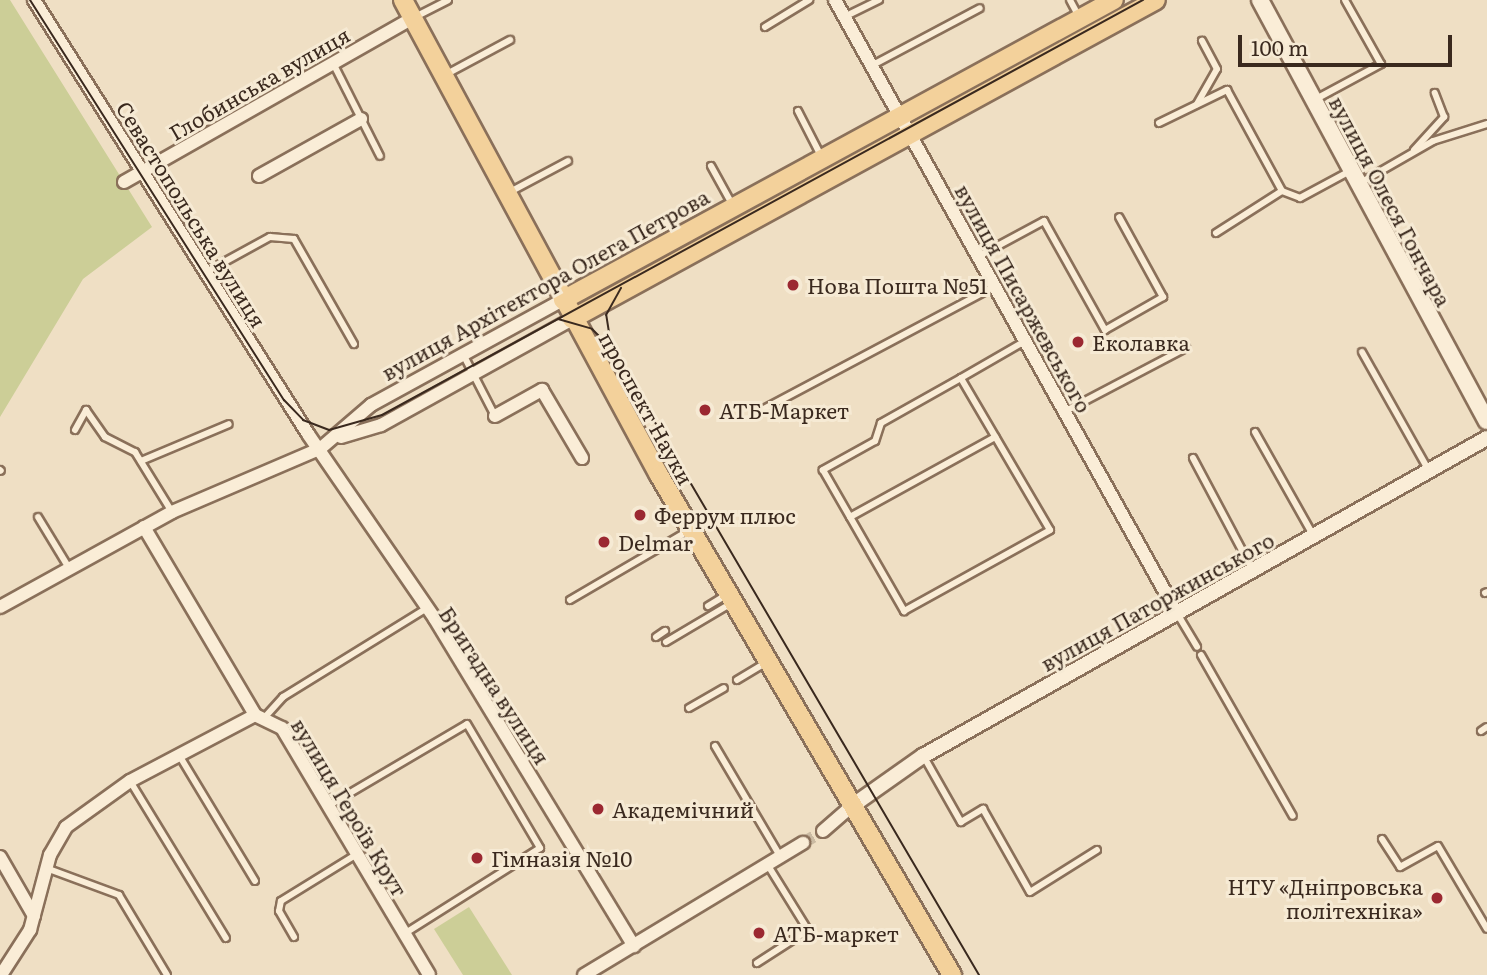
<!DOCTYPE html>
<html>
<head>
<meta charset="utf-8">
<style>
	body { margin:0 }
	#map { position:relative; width:1487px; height:975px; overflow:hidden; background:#efdfc4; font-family:Literata,serif }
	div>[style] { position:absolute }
	.green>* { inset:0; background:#ccce97 }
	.minor-tunnel>* { height:12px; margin-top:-6px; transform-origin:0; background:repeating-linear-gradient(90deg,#cbbba3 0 12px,transparent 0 18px) }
	.roads { filter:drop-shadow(2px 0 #8a705a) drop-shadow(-2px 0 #8a705a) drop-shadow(0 2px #8a705a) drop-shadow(0 -2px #8a705a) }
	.service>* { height:6px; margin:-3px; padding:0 3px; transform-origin:3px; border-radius:3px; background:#faedd7 }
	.minor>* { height:12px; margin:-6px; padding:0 6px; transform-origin:6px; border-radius:6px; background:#faedd7 }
	.tertiary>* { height:14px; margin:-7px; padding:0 7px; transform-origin:7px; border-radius:7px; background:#faedd7 }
	.secondary>* { height:16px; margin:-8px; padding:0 8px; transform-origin:8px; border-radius:8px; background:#faedd7 }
	.primary>* { height:18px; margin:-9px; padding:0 9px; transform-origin:9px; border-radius:9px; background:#f3d19b }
	.tram>* { height:2px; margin:-1px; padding:0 1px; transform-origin:1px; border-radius:1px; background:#3a291e }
	.dots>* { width:19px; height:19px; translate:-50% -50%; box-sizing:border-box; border:4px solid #f6ead4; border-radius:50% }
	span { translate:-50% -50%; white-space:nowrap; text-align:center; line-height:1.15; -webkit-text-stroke:6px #f6ead4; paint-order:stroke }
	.street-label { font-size:21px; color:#3a291e }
	.poi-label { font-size:21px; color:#3a291e }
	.left { translate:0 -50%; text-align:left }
	.right { translate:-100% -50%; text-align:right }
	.scale { position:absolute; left:1238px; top:35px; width:214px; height:32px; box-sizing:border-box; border:4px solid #3a291e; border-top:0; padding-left:9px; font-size:21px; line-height:24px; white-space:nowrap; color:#3a291e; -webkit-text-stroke:5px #f6ead4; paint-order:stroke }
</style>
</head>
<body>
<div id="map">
	<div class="green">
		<i style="clip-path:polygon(0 0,10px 0,152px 227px,83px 279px,0 417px)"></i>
		<i style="clip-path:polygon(469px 907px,512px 975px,463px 975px,434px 929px)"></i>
	</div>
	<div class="minor-tunnel">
		<i style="left:803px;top:843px;width:23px;rotate:-31deg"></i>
	</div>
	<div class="roads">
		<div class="service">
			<i style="left:1070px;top:0;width:19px;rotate:62deg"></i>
			<i style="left:415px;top:17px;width:37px;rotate:-27deg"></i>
			<i style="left:844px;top:17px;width:39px;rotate:-26deg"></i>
			<i style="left:765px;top:27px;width:52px;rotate:-31.5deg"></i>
			<i style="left:333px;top:63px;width:104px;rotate:63.2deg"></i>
			<i style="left:871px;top:66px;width:123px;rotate:-28deg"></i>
			<i style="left:445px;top:75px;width:74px;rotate:-28.3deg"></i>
			<i style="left:1316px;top:99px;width:74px;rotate:-28.3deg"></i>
			<i style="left:1381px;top:64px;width:73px;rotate:-119.4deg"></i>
			<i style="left:1197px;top:104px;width:40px;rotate:-60.3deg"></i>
			<i style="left:1217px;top:69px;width:32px;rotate:-118deg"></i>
			<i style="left:798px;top:111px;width:51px;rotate:62.9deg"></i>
			<i style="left:1159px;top:123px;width:76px;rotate:-25.9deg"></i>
			<i style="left:1227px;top:90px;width:115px;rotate:61.4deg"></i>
			<i style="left:1414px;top:150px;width:45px;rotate:-47.7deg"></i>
			<i style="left:1444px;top:117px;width:26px;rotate:-111deg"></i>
			<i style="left:711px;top:166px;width:43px;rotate:61.1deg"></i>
			<i style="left:1360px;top:183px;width:84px;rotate:-29.9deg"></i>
			<i style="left:1433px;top:141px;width:57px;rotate:-17.5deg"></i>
			<i style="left:508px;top:193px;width:68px;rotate:-28.1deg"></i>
			<i style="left:1216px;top:233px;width:78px;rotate:-32.5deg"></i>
			<i style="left:1282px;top:191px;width:19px;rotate:21deg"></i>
			<i style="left:1300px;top:198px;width:55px;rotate:-28.4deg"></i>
			<i style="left:979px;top:256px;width:74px;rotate:-28.3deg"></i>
			<i style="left:1044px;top:221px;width:125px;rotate:60.8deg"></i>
			<i style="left:1105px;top:330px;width:67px;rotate:-29.6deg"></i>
			<i style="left:1163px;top:297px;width:91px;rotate:-118.8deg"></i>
			<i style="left:206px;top:272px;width:73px;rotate:-28.7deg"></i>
			<i style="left:270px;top:237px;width:24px;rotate:5deg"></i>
			<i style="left:294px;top:239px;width:121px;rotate:60.3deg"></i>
			<i style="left:1362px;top:352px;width:134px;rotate:60.6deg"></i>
			<i style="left:464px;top:356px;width:68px;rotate:62.7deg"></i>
			<i style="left:961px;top:378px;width:92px;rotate:150.6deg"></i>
			<i style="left:881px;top:423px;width:19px;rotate:108deg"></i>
			<i style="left:875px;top:441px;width:60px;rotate:150.9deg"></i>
			<i style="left:823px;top:470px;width:163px;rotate:60.1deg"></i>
			<i style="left:904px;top:611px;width:167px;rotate:-29deg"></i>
			<i style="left:1050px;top:530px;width:176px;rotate:-120.4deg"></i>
			<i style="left:961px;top:378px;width:74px;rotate:-30deg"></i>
			<i style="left:762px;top:410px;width:264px;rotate:-28deg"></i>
			<i style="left:1064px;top:412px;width:138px;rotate:-27.7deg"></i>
			<i style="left:75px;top:430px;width:23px;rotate:-61deg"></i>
			<i style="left:86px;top:410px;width:33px;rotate:55deg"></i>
			<i style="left:105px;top:437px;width:34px;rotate:27deg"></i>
			<i style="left:135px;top:452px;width:70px;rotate:58.3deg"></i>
			<i style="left:1255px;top:432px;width:118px;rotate:60.6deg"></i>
			<i style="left:1193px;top:458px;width:128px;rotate:62deg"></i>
			<i style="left:141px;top:461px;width:95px;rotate:-22.8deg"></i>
			<i style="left:0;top:470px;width:1px;rotate:45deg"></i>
			<i style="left:38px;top:517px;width:60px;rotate:58.7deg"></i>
			<i style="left:850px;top:517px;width:166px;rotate:-28.9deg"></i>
			<i style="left:1485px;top:593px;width:2px;rotate:-27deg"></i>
			<i style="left:570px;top:600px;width:137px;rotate:-30.3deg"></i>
			<i style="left:708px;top:606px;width:21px;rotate:-31deg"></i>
			<i style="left:1178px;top:615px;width:37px;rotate:59deg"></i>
			<i style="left:656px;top:637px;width:11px;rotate:-34deg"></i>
			<i style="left:666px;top:642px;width:74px;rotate:-30.7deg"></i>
			<i style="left:1201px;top:655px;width:185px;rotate:60.3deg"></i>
			<i style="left:737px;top:680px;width:33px;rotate:-31deg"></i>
			<i style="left:689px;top:708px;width:40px;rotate:-29.7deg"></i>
			<i style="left:265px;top:717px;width:27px;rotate:-48deg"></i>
			<i style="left:283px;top:697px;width:166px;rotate:-31.7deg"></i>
			<i style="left:1481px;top:731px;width:7px;rotate:-34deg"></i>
			<i style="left:715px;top:746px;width:128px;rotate:59.4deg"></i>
			<i style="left:179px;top:755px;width:147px;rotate:58.9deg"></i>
			<i style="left:924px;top:757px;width:75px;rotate:60.4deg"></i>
			<i style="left:961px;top:822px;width:26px;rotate:-31deg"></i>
			<i style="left:983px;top:809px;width:95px;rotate:60.5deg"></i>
			<i style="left:1030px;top:892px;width:79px;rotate:-32.1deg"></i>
			<i style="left:130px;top:781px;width:184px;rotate:58.6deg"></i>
			<i style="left:328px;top:806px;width:161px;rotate:-30.5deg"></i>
			<i style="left:467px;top:724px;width:144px;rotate:59.5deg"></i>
			<i style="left:540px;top:848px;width:161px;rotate:147.7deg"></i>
			<i style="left:1382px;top:839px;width:33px;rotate:57deg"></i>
			<i style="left:1400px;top:867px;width:43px;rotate:-28.9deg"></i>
			<i style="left:1438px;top:846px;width:96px;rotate:59.4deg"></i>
			<i style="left:46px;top:868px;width:78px;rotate:20.3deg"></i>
			<i style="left:119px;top:895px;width:93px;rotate:59deg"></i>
			<i style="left:294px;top:937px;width:30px;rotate:-120deg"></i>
			<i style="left:279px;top:911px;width:10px;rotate:-79deg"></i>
			<i style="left:281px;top:901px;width:89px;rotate:-31.7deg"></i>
			<i style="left:757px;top:963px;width:61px;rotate:-32.9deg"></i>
			<i style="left:808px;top:930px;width:78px;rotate:-121.8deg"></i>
		</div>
		<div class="minor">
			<i style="left:34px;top:0;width:513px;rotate:57.73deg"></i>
			<i style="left:308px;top:434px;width:224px;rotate:55.5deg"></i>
			<i style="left:435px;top:619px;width:383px;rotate:58.7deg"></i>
			<i style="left:835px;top:0;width:704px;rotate:60.85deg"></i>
			<i style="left:259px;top:176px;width:117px;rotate:-29.2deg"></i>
			<i style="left:124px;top:182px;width:332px;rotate:-29.6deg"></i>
			<i style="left:495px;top:416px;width:54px;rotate:-29deg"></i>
			<i style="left:542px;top:390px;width:79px;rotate:59.5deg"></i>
			<i style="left:341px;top:437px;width:42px;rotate:-16.7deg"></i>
			<i style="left:381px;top:425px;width:218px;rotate:-29deg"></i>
			<i style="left:144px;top:527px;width:218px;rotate:59.4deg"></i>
			<i style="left:0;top:607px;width:196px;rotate:-28.9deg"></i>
			<i style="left:172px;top:512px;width:162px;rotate:-23.2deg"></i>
			<i style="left:321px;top:448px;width:66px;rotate:-40.7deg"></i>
			<i style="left:371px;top:405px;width:219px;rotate:-28.7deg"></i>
			<i style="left:823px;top:831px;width:38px;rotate:-41deg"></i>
			<i style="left:0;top:857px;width:68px;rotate:60deg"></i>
			<i style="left:1px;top:975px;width:54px;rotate:-57.2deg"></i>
			<i style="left:30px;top:930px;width:78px;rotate:-75.1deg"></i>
			<i style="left:50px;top:855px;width:32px;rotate:-60deg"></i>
			<i style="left:66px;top:827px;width:79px;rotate:-35.7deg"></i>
			<i style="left:130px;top:781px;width:141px;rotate:-27.8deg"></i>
			<i style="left:255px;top:715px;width:30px;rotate:26deg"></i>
			<i style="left:282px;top:728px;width:287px;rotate:59.2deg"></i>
			<i style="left:584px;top:975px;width:256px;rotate:-31.1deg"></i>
		</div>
		<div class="tertiary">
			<i style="left:852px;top:806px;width:87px;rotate:-35.2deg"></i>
			<i style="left:923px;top:756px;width:647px;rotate:-29.42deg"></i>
		</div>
		<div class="secondary">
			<i style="left:1260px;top:0;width:478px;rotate:61.7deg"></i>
		</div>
		<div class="primary">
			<i style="left:403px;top:0;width:540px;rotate:61.68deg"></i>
			<i style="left:659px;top:475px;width:580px;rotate:59.63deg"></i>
			<i style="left:563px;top:300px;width:627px;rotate:-28.57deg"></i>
			<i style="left:572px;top:319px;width:665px;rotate:-28.64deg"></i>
		</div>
	</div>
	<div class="tram">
		<i style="left:30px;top:0;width:474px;rotate:57.6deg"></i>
		<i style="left:284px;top:400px;width:28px;rotate:46deg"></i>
		<i style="left:303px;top:420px;width:28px;rotate:21deg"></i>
		<i style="left:329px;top:430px;width:55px;rotate:-15.8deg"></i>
		<i style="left:382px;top:415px;width:867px;rotate:-28.61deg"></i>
		<i style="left:558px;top:319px;width:35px;rotate:16deg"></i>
		<i style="left:592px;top:329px;width:28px;rotate:45deg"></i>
		<i style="left:612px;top:349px;width:726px;rotate:59.62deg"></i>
		<i style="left:611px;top:345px;width:30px;rotate:-99deg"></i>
		<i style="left:606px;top:315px;width:31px;rotate:-61deg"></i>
	</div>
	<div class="dots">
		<i style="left:793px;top:285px;background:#9b2831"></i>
		<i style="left:1078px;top:342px;background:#9b2831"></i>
		<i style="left:705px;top:410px;background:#9b2831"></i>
		<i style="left:640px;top:515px;background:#9b2831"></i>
		<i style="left:604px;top:542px;background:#9b2831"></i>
		<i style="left:598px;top:809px;background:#9b2831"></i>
		<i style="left:477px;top:858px;background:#9b2831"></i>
		<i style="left:1437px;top:898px;background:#9b2831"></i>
		<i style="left:759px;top:933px;background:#9b2831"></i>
	</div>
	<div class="street-label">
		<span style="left:259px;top:83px;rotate:-30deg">Глобинська вулиця</span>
		<span style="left:1391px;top:201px;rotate:62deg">вулиця Олеся Гончара</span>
		<span style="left:192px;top:214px;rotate:58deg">Севастопольська вулиця</span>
		<span style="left:545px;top:284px;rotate:-29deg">вулиця Архітектора Олега Петрова</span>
		<span style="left:1024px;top:298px;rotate:61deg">вулиця Писаржевського</span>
		<span style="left:647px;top:408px;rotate:61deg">проспект Науки</span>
		<span style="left:1157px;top:601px;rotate:-29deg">вулиця Паторжинського</span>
		<span style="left:495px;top:685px;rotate:57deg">Бригадна вулиця</span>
		<span style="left:350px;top:807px;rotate:59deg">вулиця Героїв Крут</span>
	</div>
	<div class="poi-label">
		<span class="left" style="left:807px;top:285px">Нова Пошта №51</span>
		<span class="left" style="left:1092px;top:342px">Еколавка</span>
		<span class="left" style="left:719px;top:410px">АТБ-Маркет</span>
		<span class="left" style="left:654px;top:515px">Феррум плюс</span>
		<span class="left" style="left:618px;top:542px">Delmar</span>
		<span class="left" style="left:612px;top:809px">Академічний</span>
		<span class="left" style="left:491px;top:858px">Гімназія №10</span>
		<span class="right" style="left:1423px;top:898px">НТУ «Дніпровська<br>політехніка»</span>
		<span class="left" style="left:773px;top:933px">АТБ-маркет</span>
	</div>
	<div class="scale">100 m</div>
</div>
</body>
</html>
